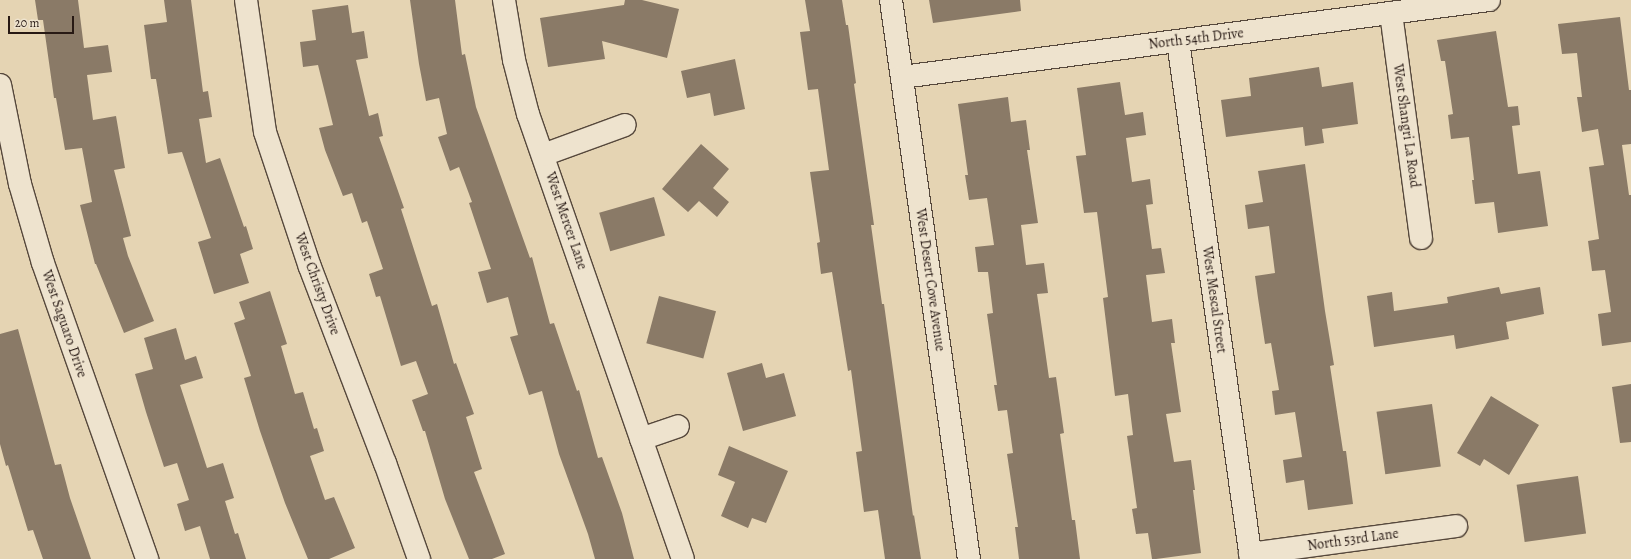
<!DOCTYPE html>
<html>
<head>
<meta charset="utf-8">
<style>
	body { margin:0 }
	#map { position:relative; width:1631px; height:559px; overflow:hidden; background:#e5d4b3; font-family:Alegreya,serif }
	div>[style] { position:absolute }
	.building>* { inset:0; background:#8a7a67; transform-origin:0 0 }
	.roads { filter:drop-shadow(1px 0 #56483c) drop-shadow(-1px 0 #56483c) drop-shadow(0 1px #56483c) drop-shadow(0 -1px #56483c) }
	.street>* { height:22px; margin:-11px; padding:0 11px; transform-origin:11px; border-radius:11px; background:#eee3ce }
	span { translate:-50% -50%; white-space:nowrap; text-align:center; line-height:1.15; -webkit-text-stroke:3px #eee3ce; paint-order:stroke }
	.street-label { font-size:14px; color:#271914 }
	.scale { position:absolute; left:8px; top:16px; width:66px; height:18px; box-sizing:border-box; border:2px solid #271914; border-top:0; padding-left:5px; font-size:12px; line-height:14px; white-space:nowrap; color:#271914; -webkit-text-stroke:3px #eee3ce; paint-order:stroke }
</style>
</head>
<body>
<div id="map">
	<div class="building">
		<i style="clip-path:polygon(35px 0,78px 0,84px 48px,108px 45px,112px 72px,87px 75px,93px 120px,116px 116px,125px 168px,114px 170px,131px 236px,123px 238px,128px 256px,154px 321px,124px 333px,96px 264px,95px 264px,80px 205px,92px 202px,82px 148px,65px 150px,56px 98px,54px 98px,43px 20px,38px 20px)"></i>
		<i style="clip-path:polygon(164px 0,191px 0,203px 92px,208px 91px,212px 117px,199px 119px,206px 163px,220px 158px,244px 227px,246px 226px,253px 249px,240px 254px,249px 283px,214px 294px,198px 242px,211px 238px,182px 152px,168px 154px,156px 79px,151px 79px,144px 25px,167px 22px)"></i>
		<i style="clip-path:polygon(410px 0,455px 0,462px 55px,465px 54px,476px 107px,530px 258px,532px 257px,550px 324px,554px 323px,577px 391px,579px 390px,598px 458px,602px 457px,622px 513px,634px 559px,595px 559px,588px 534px,559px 454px,542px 391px,529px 395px,510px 337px,518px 335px,508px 297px,487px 303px,478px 272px,491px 269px,469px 203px,472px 202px,459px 167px,450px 171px,438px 137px,447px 134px,439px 98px,426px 101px,419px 64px)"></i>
		<i style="clip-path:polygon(625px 0,642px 0,679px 9px,667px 58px,602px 41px,605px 59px,548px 67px,540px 18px,624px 5px)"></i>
		<i style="clip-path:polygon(805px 0,842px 0,846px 25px,848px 25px,856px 83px,854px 84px,874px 225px,871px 225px,882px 304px,884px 304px,913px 516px,914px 515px,921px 559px,885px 559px,878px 510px,864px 512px,856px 452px,862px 451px,851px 370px,848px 371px,832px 272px,821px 274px,817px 243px,820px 242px,810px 172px,829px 170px,818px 89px,808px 90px,800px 32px,810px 31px)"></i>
		<i style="clip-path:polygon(929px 0,1020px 0,1021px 11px,933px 23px)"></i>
		<i style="clip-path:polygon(348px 5px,352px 33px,364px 31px,368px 58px,356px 60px,369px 116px,378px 113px,383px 136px,379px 137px,404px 208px,401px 209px,432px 306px,437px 304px,454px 364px,456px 363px,474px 414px,466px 417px,482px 469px,474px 472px,505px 554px,492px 559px,469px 559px,445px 499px,425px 431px,423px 431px,412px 400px,428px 394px,416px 361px,401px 366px,380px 296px,376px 297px,369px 274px,383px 269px,367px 221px,362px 223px,352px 193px,343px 196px,325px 150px,319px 128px,333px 125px,318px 65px,303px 67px,300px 42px,316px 40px,312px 10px)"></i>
		<i style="clip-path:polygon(1620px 17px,1629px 90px,1631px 90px,1631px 144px,1622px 145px,1629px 195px,1631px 195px,1631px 342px,1602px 346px,1598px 314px,1611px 312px,1605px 270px,1592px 271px,1588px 241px,1599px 239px,1589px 167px,1604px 165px,1598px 129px,1582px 132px,1577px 97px,1582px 97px,1577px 53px,1562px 54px,1558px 24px)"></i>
		<i style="clip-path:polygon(1496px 31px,1508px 107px,1518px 106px,1520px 125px,1512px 126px,1518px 174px,1540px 171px,1548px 226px,1498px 233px,1494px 202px,1475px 204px,1472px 180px,1474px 180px,1469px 137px,1451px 139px,1448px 115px,1453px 114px,1445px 61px,1441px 61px,1437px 40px)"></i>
		<i style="clip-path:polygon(735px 59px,745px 109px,714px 116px,710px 93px,687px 98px,681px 71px)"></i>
		<i style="clip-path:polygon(1319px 67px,1322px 87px,1353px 82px,1358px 124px,1322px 129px,1324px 143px,1305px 146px,1303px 127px,1226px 137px,1221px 100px,1251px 96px,1249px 78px)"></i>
		<i style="clip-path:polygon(1120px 82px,1125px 115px,1143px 112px,1146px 135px,1126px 138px,1132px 182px,1150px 179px,1153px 204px,1146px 205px,1152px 249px,1161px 248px,1165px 273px,1146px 275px,1152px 322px,1172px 319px,1175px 343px,1171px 343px,1181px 412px,1166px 414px,1174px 462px,1191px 460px,1195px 490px,1193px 490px,1201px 553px,1156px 559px,1152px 559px,1148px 533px,1136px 534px,1132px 509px,1137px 508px,1127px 436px,1133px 435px,1128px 394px,1115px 396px,1103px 298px,1108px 297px,1097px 212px,1084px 213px,1076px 156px,1086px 155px,1077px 88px)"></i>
		<i style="clip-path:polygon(1008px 97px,1011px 122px,1026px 120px,1030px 150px,1027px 150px,1038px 223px,1021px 225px,1026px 265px,1044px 263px,1048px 293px,1037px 294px,1049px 378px,1056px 377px,1064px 433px,1060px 434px,1072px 520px,1075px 520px,1080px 559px,1019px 559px,1015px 527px,1018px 527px,1007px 454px,1013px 453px,1007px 410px,998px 411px,994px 385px,997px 385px,987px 314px,993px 313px,988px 272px,978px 272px,975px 247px,994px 245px,987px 198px,969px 200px,965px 175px,968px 175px,958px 104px)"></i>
		<i style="clip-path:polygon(701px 144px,729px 169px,713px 188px,729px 202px,717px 217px,699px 201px,688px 212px,662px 189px)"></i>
		<i style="clip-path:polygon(1305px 164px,1325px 311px,1334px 365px,1330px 366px,1343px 451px,1346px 451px,1353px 504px,1308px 510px,1304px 480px,1286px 483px,1283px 460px,1302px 457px,1295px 412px,1275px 415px,1272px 391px,1279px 390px,1271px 343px,1265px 344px,1258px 298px,1255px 276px,1275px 273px,1269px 226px,1248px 229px,1245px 205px,1263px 202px,1258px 171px)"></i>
		<i style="left:654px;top:197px;width:40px;height:57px;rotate:74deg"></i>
		<i style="clip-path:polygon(1499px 287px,1501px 294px,1540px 287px,1544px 314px,1506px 322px,1509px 339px,1456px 349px,1454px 335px,1374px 347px,1367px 296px,1392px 292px,1394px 311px,1448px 303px,1447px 297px)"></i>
		<i style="clip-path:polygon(270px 291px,287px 344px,281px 346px,295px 394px,303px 392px,314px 429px,317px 428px,324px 451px,310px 456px,325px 500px,334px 497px,355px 548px,329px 559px,308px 559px,285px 503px,260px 431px,244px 378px,251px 376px,234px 323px,245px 319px,239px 302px)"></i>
		<i style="left:659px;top:296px;width:59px;height:49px;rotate:15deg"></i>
		<i style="clip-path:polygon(176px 328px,185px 360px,196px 356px,203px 378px,180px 385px,207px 468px,223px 463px,234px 498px,225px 501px,235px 534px,238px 533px,246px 559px,210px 559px,200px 526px,185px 531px,177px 504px,189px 500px,177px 463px,164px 467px,146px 412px,135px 374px,153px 369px,144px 338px)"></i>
		<i style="clip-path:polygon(18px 329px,55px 465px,61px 464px,70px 498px,91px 559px,43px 559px,33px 530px,28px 531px,8px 465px,6px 466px,0 444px,0 334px)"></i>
		<i style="clip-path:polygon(762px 363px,766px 378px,784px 373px,796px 416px,743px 431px,727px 373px)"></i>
		<i style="clip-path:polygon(1631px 384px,1631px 442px,1620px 443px,1612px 387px)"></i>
		<i style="clip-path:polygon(1491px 396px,1539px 425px,1509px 475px,1484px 459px,1480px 466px,1457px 453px)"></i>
		<i style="left:1432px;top:404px;width:63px;height:56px;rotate:82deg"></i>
		<i style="clip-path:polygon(729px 446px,788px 471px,766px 523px,752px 518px,748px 528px,721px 516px,735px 482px,718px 475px)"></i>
		<i style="left:1578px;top:476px;width:58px;height:62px;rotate:82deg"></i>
	</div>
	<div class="roads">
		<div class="street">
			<i style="left:246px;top:0;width:133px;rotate:81.8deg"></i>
			<i style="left:265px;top:132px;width:142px;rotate:71.6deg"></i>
			<i style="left:310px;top:267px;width:210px;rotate:69.1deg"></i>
			<i style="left:385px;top:463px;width:102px;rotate:70.5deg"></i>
			<i style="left:504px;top:0;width:61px;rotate:80.5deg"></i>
			<i style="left:514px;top:60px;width:56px;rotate:75.5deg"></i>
			<i style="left:528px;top:114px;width:471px;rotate:70.8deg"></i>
			<i style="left:891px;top:0;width:564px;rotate:82.06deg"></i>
			<i style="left:1391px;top:13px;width:227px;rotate:82.4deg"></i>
			<i style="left:1178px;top:41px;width:523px;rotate:81.98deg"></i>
			<i style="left:902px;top:77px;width:592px;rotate:-7.47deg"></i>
			<i style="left:0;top:85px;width:101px;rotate:78.6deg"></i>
			<i style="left:20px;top:184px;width:82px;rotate:73.8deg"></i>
			<i style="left:43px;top:263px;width:314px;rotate:70.6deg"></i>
			<i style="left:543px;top:155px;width:87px;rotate:-20.1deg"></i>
			<i style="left:641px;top:439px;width:39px;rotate:-19deg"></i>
			<i style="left:1250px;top:554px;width:208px;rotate:-7.7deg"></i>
		</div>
	</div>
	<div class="street-label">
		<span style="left:1196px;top:39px;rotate:-7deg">North 54th Drive</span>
		<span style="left:1406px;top:126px;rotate:82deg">West Shangri La Road</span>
		<span style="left:566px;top:221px;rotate:71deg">West Mercer Lane</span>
		<span style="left:930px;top:280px;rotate:82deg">West Desert Cove Avenue</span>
		<span style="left:317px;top:284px;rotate:70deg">West Christy Drive</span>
		<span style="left:1214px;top:300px;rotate:82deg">West Mescal Street</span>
		<span style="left:64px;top:324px;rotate:71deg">West Saguaro Drive</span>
		<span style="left:1353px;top:540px;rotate:-8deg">North 53rd Lane</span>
	</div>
	<div class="scale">20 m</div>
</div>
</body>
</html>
